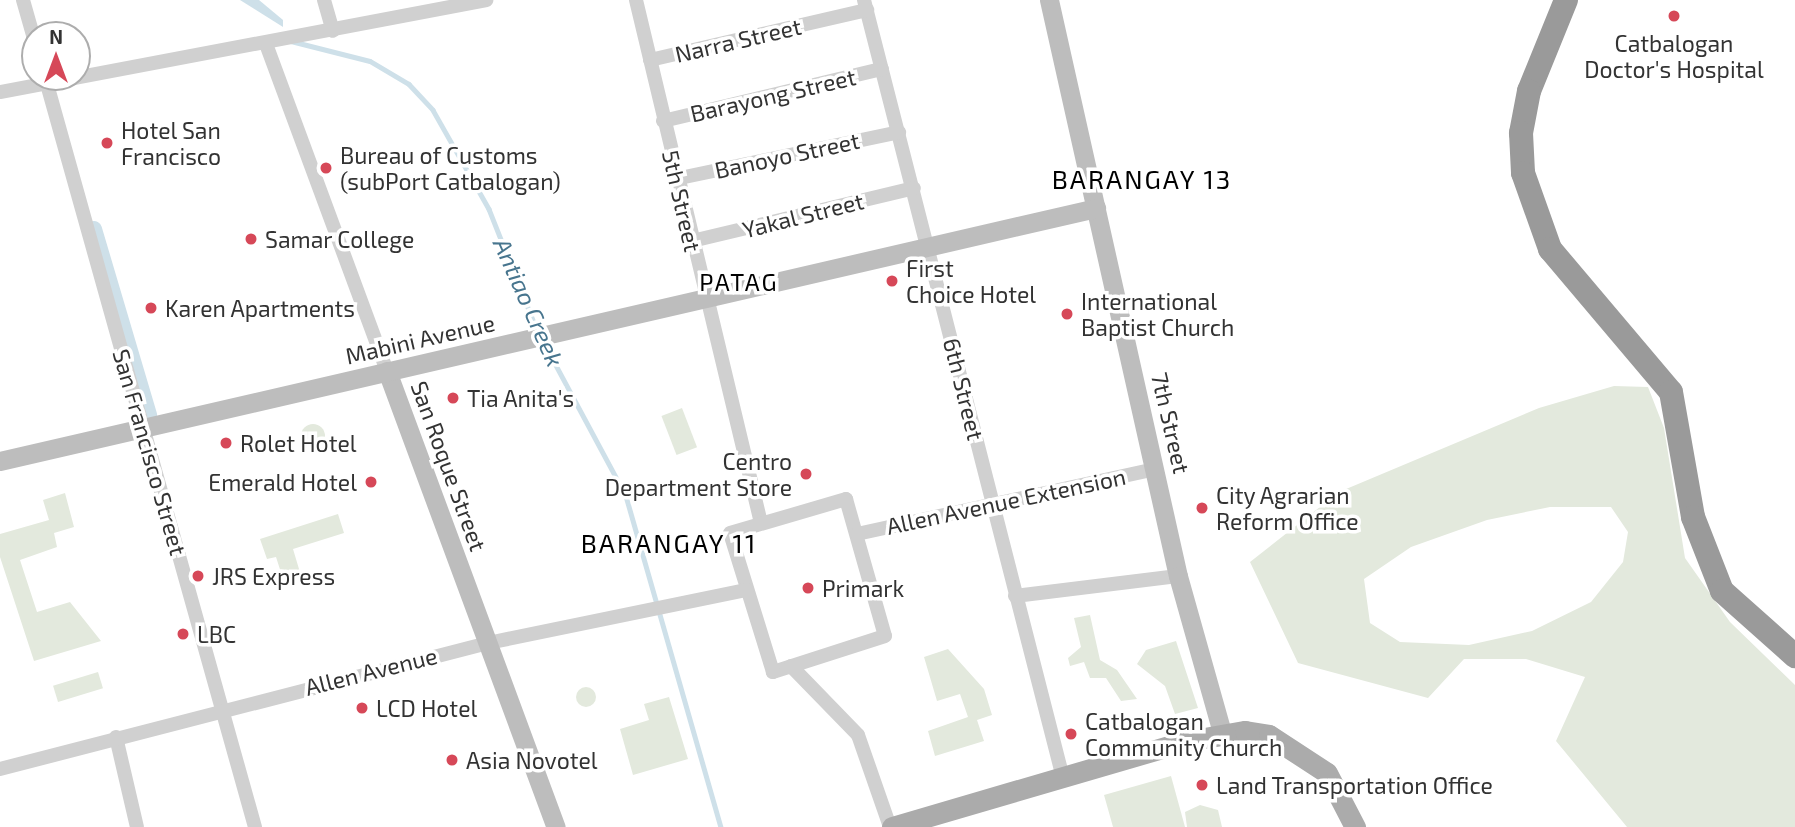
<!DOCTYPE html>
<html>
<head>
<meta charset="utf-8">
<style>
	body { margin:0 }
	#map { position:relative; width:1795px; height:827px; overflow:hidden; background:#fff; font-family:"Exo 2",sans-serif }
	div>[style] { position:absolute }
	.green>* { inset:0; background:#e3e9dd; transform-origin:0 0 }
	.round { border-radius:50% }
	.water>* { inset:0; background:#cee0e9 }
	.stream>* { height:4.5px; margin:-2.25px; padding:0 2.25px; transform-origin:2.25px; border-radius:2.25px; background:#cee0e9 }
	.canal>* { height:16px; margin:-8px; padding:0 8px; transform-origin:8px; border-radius:8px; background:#cee0e9 }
	.street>* { height:14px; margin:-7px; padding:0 7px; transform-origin:7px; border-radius:7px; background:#d0d0d0 }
	.secondary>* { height:19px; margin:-9.5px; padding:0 9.5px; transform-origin:9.5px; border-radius:9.5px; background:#bdbdbd }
	.primary>* { height:21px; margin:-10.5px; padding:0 10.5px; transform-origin:10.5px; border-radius:10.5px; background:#ababab }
	.highway>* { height:24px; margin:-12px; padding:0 12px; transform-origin:12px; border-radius:12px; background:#9a9a9a }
	.dots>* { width:19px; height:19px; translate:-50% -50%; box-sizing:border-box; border:4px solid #fff; border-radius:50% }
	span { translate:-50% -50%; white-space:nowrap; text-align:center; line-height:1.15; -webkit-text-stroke:7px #fff; paint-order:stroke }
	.street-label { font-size:23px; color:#333 }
	.poi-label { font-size:23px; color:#333 }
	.left { translate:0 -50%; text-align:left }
	.right { translate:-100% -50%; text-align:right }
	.neighbourhood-label { font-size:24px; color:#000; letter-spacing:2px }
	.water-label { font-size:24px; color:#47758e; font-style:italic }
	.quarter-label { font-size:26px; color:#000; letter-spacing:2px }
	.north { position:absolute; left:21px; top:21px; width:70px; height:70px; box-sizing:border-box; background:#fff; border:2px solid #adadad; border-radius:50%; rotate:0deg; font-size:19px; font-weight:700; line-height:28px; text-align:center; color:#333 }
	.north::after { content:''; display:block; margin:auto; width:24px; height:32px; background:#d64858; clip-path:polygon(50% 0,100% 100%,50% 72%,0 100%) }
</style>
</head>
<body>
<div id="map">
	<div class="green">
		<i style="clip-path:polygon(evenodd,1614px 386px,1648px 387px,1664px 428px,1685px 558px,1730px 622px,1795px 685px,1795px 827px,1627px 827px,1556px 741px,1585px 677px,1526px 659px,1464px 659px,1428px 698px,1298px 663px,1250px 562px,1339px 492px,1539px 408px,1614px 386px,1550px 507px,1611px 507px,1628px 532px,1623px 562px,1591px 602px,1532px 631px,1469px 645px,1400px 642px,1370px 623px,1364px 579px,1411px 547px,1487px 520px,1550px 507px)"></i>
		<i style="left:682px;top:408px;width:42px;height:22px;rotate:69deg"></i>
		<i class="round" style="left:301px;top:424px;width:24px;height:24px"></i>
		<i style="clip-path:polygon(65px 493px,74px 527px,54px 533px,57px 547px,20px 560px,37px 612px,70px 602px,101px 641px,34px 661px,0 557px,0 534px,49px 520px,43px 500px)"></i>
		<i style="clip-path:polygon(338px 514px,344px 533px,293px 549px,302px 579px,285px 585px,276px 557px,267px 559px,260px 539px)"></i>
		<i style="clip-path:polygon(1090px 615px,1100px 660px,1117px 670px,1137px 699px,1121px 701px,1106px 678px,1090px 678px,1084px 662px,1070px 666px,1068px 658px,1081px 647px,1074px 618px)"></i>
		<i style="clip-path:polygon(1176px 641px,1198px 708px,1175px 714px,1165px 686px,1137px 664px,1146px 650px)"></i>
		<i style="clip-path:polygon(948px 649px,984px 689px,992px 715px,977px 720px,984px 741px,935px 756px,928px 731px,968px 717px,960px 694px,937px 701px,924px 657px)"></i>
		<i style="left:98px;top:672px;width:17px;height:47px;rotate:73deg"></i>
		<i class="round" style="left:576px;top:687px;width:20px;height:20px"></i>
		<i style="clip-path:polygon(669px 697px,688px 759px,633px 775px,620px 729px,649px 720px,644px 704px)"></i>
		<i style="clip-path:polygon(1171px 776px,1185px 827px,1113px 827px,1104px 795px)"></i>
		<i style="clip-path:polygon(1200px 805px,1218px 810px,1222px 827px,1187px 827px,1185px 812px)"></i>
	</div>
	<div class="water">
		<i style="clip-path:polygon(240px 0,259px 0,283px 20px,283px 27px)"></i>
	</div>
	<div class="stream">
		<i style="left:291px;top:41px;width:81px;rotate:14.2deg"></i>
		<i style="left:370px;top:61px;width:45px;rotate:30.5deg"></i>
		<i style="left:409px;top:84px;width:35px;rotate:47deg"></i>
		<i style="left:433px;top:110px;width:114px;rotate:60.5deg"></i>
		<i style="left:489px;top:209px;width:130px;rotate:68.4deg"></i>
		<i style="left:543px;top:341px;width:176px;rotate:61.8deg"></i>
		<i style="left:626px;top:496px;width:344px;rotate:74deg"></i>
	</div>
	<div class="canal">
		<i style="left:94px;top:229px;width:194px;rotate:73.5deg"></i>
	</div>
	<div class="street">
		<i style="left:23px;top:0;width:44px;rotate:74.1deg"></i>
		<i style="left:324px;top:0;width:32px;rotate:74deg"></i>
		<i style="left:636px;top:0;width:538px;rotate:76.56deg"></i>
		<i style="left:864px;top:0;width:803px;rotate:75.65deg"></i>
		<i style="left:266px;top:44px;width:349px;rotate:69.7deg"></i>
		<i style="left:650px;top:60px;width:223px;rotate:-13deg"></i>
		<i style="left:45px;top:77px;width:779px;rotate:74.36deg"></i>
		<i style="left:0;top:92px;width:495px;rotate:-10.7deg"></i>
		<i style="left:663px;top:121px;width:225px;rotate:-13.4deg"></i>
		<i style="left:675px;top:179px;width:229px;rotate:-11.8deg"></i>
		<i style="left:692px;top:241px;width:228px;rotate:-13.4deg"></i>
		<i style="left:846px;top:499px;width:142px;rotate:74.1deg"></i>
		<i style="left:885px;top:636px;width:118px;rotate:162.2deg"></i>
		<i style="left:773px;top:672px;width:145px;rotate:-107.2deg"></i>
		<i style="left:730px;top:533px;width:121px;rotate:-16.3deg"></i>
		<i style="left:857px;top:534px;width:306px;rotate:-12.3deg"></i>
		<i style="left:1015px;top:596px;width:164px;rotate:-7deg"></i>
		<i style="left:791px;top:666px;width:96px;rotate:45.8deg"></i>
		<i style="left:858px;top:735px;width:97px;rotate:70.8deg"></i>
		<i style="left:116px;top:737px;width:92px;rotate:76.9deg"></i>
		<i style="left:0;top:769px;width:504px;rotate:-14.48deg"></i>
		<i style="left:488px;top:643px;width:264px;rotate:-11.6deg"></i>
	</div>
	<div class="secondary">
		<i style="left:1049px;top:0;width:590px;rotate:77.38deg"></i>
		<i style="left:1178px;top:576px;width:163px;rotate:74.3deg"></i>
		<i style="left:387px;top:371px;width:486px;rotate:69.7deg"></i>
		<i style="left:0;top:461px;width:1125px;rotate:-13deg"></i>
	</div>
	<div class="primary">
		<i style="left:892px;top:827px;width:307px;rotate:-16.3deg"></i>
		<i style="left:1187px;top:741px;width:59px;rotate:-9.8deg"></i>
		<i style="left:1245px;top:731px;width:24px;rotate:9deg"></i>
		<i style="left:1269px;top:735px;width:69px;rotate:33.2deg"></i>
		<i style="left:1327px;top:773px;width:61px;rotate:62.6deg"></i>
	</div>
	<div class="highway">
		<i style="left:1566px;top:0;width:98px;rotate:112.1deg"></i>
		<i style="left:1529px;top:91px;width:43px;rotate:100.8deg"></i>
		<i style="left:1521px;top:133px;width:40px;rotate:87.1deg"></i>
		<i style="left:1523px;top:173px;width:81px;rotate:70.4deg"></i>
		<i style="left:1550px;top:249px;width:187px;rotate:49.8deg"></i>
		<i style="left:1671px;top:392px;width:127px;rotate:80deg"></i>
		<i style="left:1693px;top:517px;width:79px;rotate:68.6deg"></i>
		<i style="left:1722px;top:591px;width:98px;rotate:41.7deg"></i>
	</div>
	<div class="dots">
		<i style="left:1674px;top:16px;background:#d64858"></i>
		<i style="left:107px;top:143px;background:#d64858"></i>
		<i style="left:326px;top:168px;background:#d64858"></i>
		<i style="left:251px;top:239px;background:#d64858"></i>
		<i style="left:892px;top:281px;background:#d64858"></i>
		<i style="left:151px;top:308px;background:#d64858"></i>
		<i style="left:1067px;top:314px;background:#d64858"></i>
		<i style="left:453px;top:398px;background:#d64858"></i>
		<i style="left:226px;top:443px;background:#d64858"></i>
		<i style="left:806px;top:474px;background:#d64858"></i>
		<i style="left:371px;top:482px;background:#d64858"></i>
		<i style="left:1202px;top:508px;background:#d64858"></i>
		<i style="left:198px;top:576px;background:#d64858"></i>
		<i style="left:808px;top:588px;background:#d64858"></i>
		<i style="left:183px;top:634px;background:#d64858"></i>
		<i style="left:362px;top:708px;background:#d64858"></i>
		<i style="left:1071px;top:734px;background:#d64858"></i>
		<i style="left:452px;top:760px;background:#d64858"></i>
		<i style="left:1202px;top:785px;background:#d64858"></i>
	</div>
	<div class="street-label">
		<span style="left:738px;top:40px;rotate:-13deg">Narra Street</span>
		<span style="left:773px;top:95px;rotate:-13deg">Barayong Street</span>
		<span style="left:787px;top:155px;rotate:-12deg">Banoyo Street</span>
		<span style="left:682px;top:201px;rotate:77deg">5th Street</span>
		<span style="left:803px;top:215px;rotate:-14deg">Yakal Street</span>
		<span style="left:420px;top:339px;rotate:-13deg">Mabini Avenue</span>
		<span style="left:964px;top:389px;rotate:76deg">6th Street</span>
		<span style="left:1171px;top:423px;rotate:77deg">7th Street</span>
		<span style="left:150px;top:452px;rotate:74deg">San Francisco Street</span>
		<span style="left:449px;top:466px;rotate:70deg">San Roque Street</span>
		<span style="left:1006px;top:501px;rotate:-12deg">Allen Avenue Extension</span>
		<span style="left:371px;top:671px;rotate:-14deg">Allen Avenue</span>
	</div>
	<div class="poi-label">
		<span style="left:1674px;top:56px">Catbalogan<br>Doctor's Hospital</span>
		<span class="left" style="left:121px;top:143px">Hotel San<br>Francisco</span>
		<span class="left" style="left:340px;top:168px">Bureau of Customs<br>(subPort Catbalogan)</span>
		<span class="left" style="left:265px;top:239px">Samar College</span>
		<span class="left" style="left:906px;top:281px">First<br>Choice Hotel</span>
		<span class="left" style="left:1081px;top:314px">International<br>Baptist Church</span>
		<span class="left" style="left:165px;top:308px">Karen Apartments</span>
		<span class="left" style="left:467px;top:398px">Tia Anita's</span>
		<span class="left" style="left:240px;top:443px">Rolet Hotel</span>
		<span class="right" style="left:792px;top:474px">Centro<br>Department Store</span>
		<span class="right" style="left:357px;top:482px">Emerald Hotel</span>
		<span class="left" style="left:1216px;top:508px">City Agrarian<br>Reform Office</span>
		<span class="left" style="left:212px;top:576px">JRS Express</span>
		<span class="left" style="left:822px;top:588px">Primark</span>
		<span class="left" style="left:197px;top:634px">LBC</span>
		<span class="left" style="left:376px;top:708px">LCD Hotel</span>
		<span class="left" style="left:1085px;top:734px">Catbalogan<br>Community Church</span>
		<span class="left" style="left:466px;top:760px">Asia Novotel</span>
		<span class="left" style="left:1216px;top:785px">Land Transportation Office</span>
	</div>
	<div class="neighbourhood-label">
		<span style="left:739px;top:282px">PATAG</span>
	</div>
	<div class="water-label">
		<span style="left:529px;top:302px;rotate:66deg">Antiao Creek</span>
	</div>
	<div class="quarter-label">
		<span style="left:1142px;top:179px">BARANGAY 13</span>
		<span style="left:669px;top:543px">BARANGAY 11</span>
	</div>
	<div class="north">N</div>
</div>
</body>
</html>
